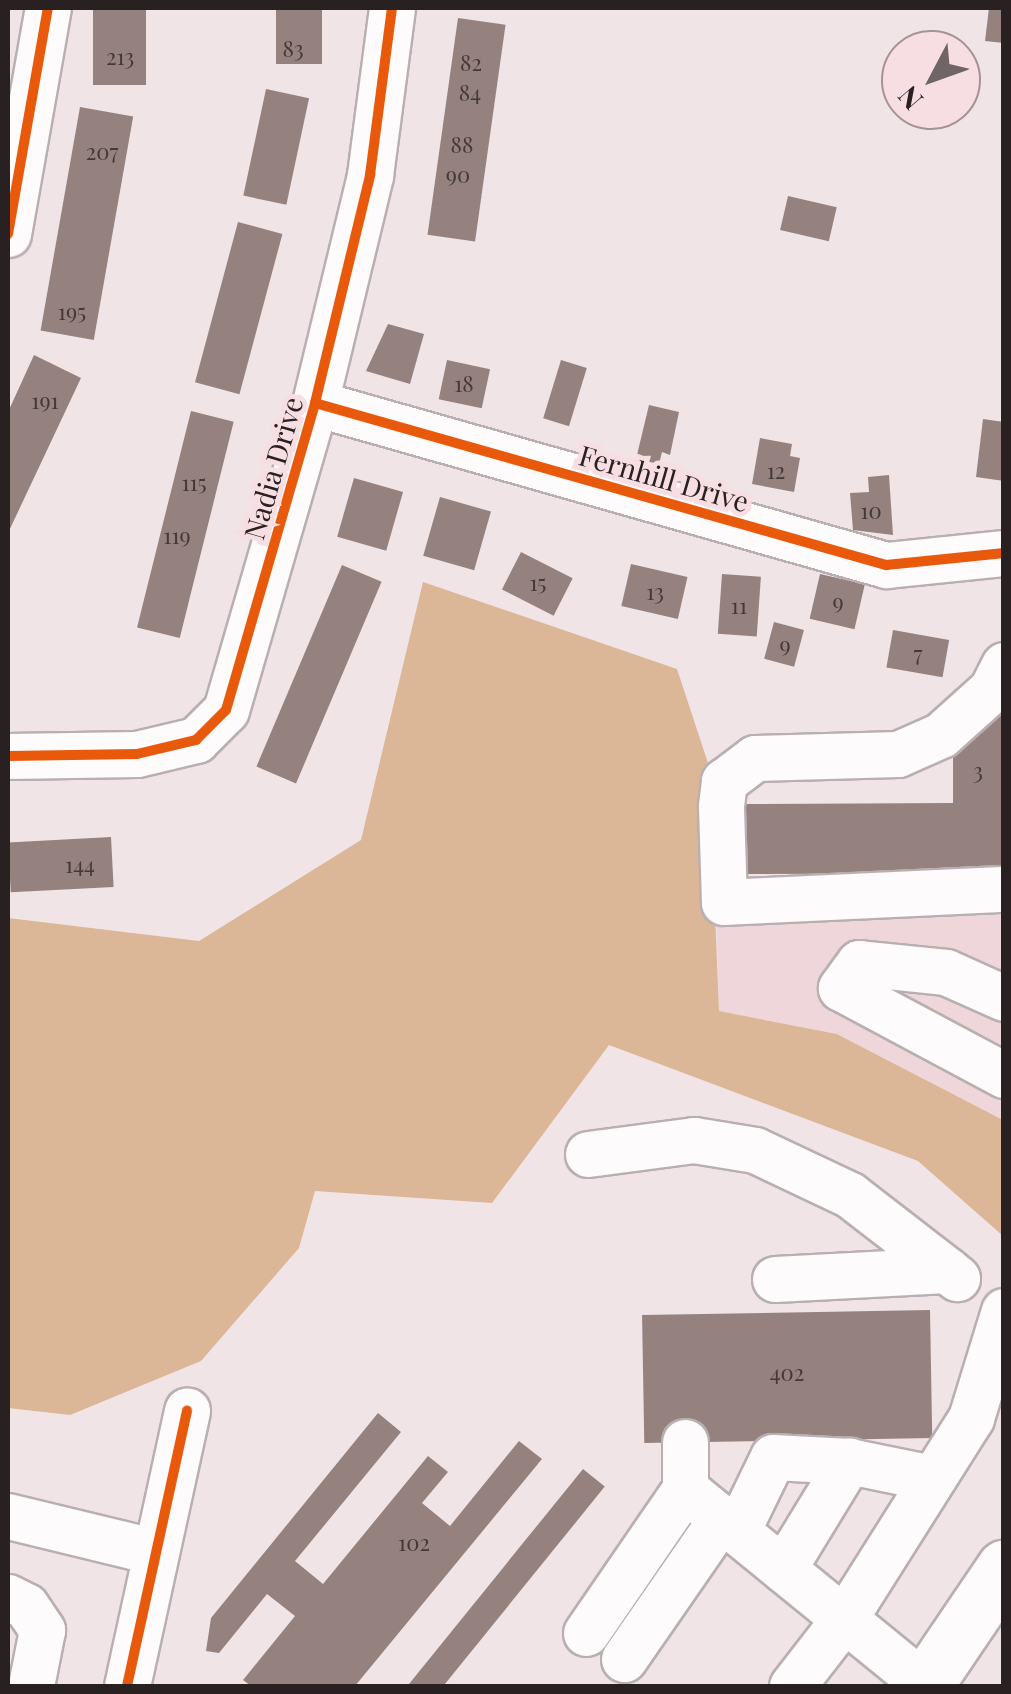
<!DOCTYPE html>
<html>
<head>
<meta charset="utf-8">
<style>
	body { margin:0 }
	#map { position:relative; width:1011px; height:1694px; overflow:hidden; background:#f1e4e6; font-family:"Playfair Display",serif }
	div>[style] { position:absolute }
	.built>* { inset:0; background:#eed6da }
	.forest>* { inset:0; background:#dcb797 }
	.building>* { inset:0; background:#95827f; transform-origin:0 0 }
	.roads { filter:drop-shadow(2px 0 #b9afb1) drop-shadow(-2px 0 #b9afb1) drop-shadow(0 2px #b9afb1) drop-shadow(0 -2px #b9afb1) }
	.minor>* { height:45px; margin:-22.5px; padding:0 22.5px; transform-origin:22.5px; border-radius:22.5px; background:#fdfbfb }
	.major>* { height:55px; margin:-27.5px; padding:0 27.5px; transform-origin:27.5px; border-radius:27.5px; background:#fdfbfb }
	.cycleway>* { height:10px; margin:-5px; padding:0 5px; transform-origin:5px; border-radius:5px; background:#e8590c }
	span { translate:-50% -50%; white-space:nowrap; text-align:center; line-height:1.15; -webkit-text-stroke:10px #f7dee2; paint-order:stroke }
	.number-label { font-size:22px; color:#443839 }
	.number-label span { -webkit-text-stroke-width:0 }
	.street-label { font-size:28px; color:#292022 }
	.frame { position:absolute; inset:0; border:10px solid #292022; pointer-events:none }
	.north { position:absolute; left:881px; top:30px; width:100px; height:100px; box-sizing:border-box; background:#f7dee2; border:2px solid #a59295; border-radius:50%; rotate:229deg; font-size:28px; font-weight:700; line-height:40px; text-align:center; color:#292022 }
	.north::after { content:''; display:block; margin:auto; width:35px; height:45px; background:#6f6567; clip-path:polygon(50% 0,100% 100%,50% 72%,0 100%) }
</style>
</head>
<body>
<div id="map">
	<div class="built">
		<i style="clip-path:polygon(1003px 852px,1003px 1120px,838px 1034px,719px 1011px,716px 908px)"></i>
	</div>
	<div class="forest">
		<i style="clip-path:polygon(423px 582px,677px 669px,709px 766px,719px 1011px,837px 1034px,1003px 1120px,1003px 1236px,918px 1161px,609px 1045px,492px 1203px,315px 1191px,299px 1248px,201px 1361px,70px 1415px,8px 1408px,8px 918px,199px 941px,361px 840px)"></i>
	</div>
	<div class="building">
		<i style="left:93px;top:8px;width:53px;height:77px"></i>
		<i style="left:276px;top:8px;width:46px;height:56px"></i>
		<i style="clip-path:polygon(989px 8px,1004px 8px,1004px 43px,985px 41px)"></i>
		<i style="left:458px;top:18px;width:48px;height:219px;rotate:8deg"></i>
		<i style="left:266px;top:89px;width:44px;height:109px;rotate:12deg"></i>
		<i style="left:80px;top:107px;width:54px;height:227px;rotate:10deg"></i>
		<i style="left:788px;top:196px;width:50px;height:35px;rotate:13deg"></i>
		<i style="left:238px;top:222px;width:46px;height:166px;rotate:15deg"></i>
		<i style="clip-path:polygon(388px 324px,424px 334px,410px 384px,366px 371px)"></i>
		<i style="clip-path:polygon(34px 355px,81px 378px,8px 533px,8px 412px)"></i>
		<i style="left:447px;top:360px;width:44px;height:40px;rotate:12deg"></i>
		<i style="left:561px;top:360px;width:27px;height:61px;rotate:17deg"></i>
		<i style="clip-path:polygon(649px 405px,679px 412px,670px 455px,662px 452px,659px 464px,636px 459px)"></i>
		<i style="left:191px;top:411px;width:44px;height:223px;rotate:14deg"></i>
		<i style="clip-path:polygon(983px 419px,1004px 422px,1004px 481px,976px 477px)"></i>
		<i style="clip-path:polygon(760px 438px,792px 444px,790px 456px,800px 458px,794px 492px,752px 484px)"></i>
		<i style="clip-path:polygon(889px 475px,893px 535px,853px 530px,850px 493px,869px 492px,868px 477px)"></i>
		<i style="left:354px;top:478px;width:51px;height:61px;rotate:16deg"></i>
		<i style="left:440px;top:497px;width:53px;height:61px;rotate:16deg"></i>
		<i style="left:521px;top:552px;width:58px;height:42px;rotate:27deg"></i>
		<i style="left:631px;top:564px;width:58px;height:43px;rotate:13deg"></i>
		<i style="left:342px;top:565px;width:43px;height:219px;rotate:23deg"></i>
		<i style="left:722px;top:574px;width:39px;height:60px;rotate:4deg"></i>
		<i style="left:820px;top:574px;width:46px;height:46px;rotate:13deg"></i>
		<i style="left:774px;top:622px;width:31px;height:38px;rotate:15deg"></i>
		<i style="left:893px;top:630px;width:57px;height:38px;rotate:10deg"></i>
		<i style="clip-path:polygon(979px 714px,1004px 714px,1004px 873px,737px 874px,739px 804px,953px 803px,953px 739px)"></i>
		<i style="left:111px;top:837px;width:50px;height:103px;rotate:87deg"></i>
		<i style="left:930px;top:1310px;width:128px;height:288px;rotate:89deg"></i>
		<i style="clip-path:polygon(378px 1413px,401px 1432px,295px 1561px,323px 1584px,428px 1456px,448px 1472px,422px 1503px,450px 1526px,519px 1441px,542px 1459px,355px 1686px,251px 1686px,243px 1680px,295px 1616px,267px 1594px,219px 1653px,206px 1651px,211px 1618px)"></i>
		<i style="left:583px;top:1469px;width:28px;height:281px;rotate:39deg"></i>
	</div>
	<div class="roads">
		<div class="minor">
			<i style="left:8px;top:234px;width:230px;rotate:-80deg"></i>
			<i style="left:315px;top:403px;width:594px;rotate:15.84deg"></i>
			<i style="left:886px;top:565px;width:119px;rotate:-5.8deg"></i>
			<i style="left:1004px;top:665px;width:28px;rotate:117deg"></i>
			<i style="left:991px;top:690px;width:67px;rotate:138deg"></i>
			<i style="left:941px;top:735px;width:47px;rotate:156.2deg"></i>
			<i style="left:898px;top:754px;width:143px;rotate:178.4deg"></i>
			<i style="left:755px;top:758px;width:39px;rotate:143deg"></i>
			<i style="left:724px;top:781px;width:26px;rotate:97deg"></i>
			<i style="left:721px;top:807px;width:95px;rotate:88.2deg"></i>
			<i style="left:724px;top:902px;width:280px;rotate:-2.7deg"></i>
			<i style="left:8px;top:756px;width:129px;rotate:-0.9deg"></i>
			<i style="left:137px;top:754px;width:61px;rotate:-13.3deg"></i>
			<i style="left:196px;top:740px;width:42px;rotate:-45deg"></i>
			<i style="left:226px;top:710px;width:320px;rotate:-73.8deg"></i>
			<i style="left:315px;top:403px;width:235px;rotate:-76.4deg"></i>
			<i style="left:370px;top:175px;width:168px;rotate:-82.5deg"></i>
			<i style="left:1004px;top:998px;width:64px;rotate:-155.9deg"></i>
			<i style="left:946px;top:972px;width:87px;rotate:-174.1deg"></i>
			<i style="left:859px;top:963px;width:31px;rotate:126deg"></i>
			<i style="left:841px;top:988px;width:185px;rotate:28.1deg"></i>
			<i style="left:588px;top:1154px;width:107px;rotate:-7.5deg"></i>
			<i style="left:694px;top:1140px;width:62px;rotate:9.3deg"></i>
			<i style="left:755px;top:1150px;width:105px;rotate:25.3deg"></i>
			<i style="left:850px;top:1195px;width:123px;rotate:37.7deg"></i>
			<i style="left:775px;top:1279px;width:172px;rotate:-3deg"></i>
			<i style="left:947px;top:1270px;width:13px;rotate:39deg"></i>
			<i style="left:685px;top:1442px;width:47px;rotate:90deg"></i>
			<i style="left:685px;top:1489px;width:310px;rotate:39.2deg"></i>
			<i style="left:8px;top:1516px;width:149px;rotate:13.6deg"></i>
			<i style="left:737px;top:1531px;width:82px;rotate:-64.1deg"></i>
			<i style="left:773px;top:1457px;width:76px;rotate:3deg"></i>
			<i style="left:849px;top:1461px;width:80px;rotate:11.6deg"></i>
			<i style="left:783px;top:1569px;width:127px;rotate:-58.6deg"></i>
			<i style="left:8px;top:1597px;width:20px;rotate:27deg"></i>
			<i style="left:26px;top:1606px;width:29px;rotate:56deg"></i>
			<i style="left:42px;top:1630px;width:57px;rotate:101.1deg"></i>
			<i style="left:586px;top:1633px;width:175px;rotate:-55.5deg"></i>
			<i style="left:624px;top:1659px;width:170px;rotate:-55.3deg"></i>
			<i style="left:127px;top:1686px;width:282px;rotate:-77.7deg"></i>
			<i style="left:792px;top:1686px;width:85px;rotate:-52.2deg"></i>
			<i style="left:844px;top:1619px;width:238px;rotate:-57.7deg"></i>
			<i style="left:971px;top:1418px;width:112px;rotate:-72.9deg"></i>
		</div>
		<div class="major">
			<i style="left:924px;top:1686px;width:143px;rotate:-55.9deg"></i>
		</div>
	</div>
	<div class="cycleway">
		<i style="left:8px;top:234px;width:230px;rotate:-80deg"></i>
		<i style="left:315px;top:403px;width:594px;rotate:15.84deg"></i>
		<i style="left:886px;top:565px;width:119px;rotate:-5.8deg"></i>
		<i style="left:8px;top:756px;width:129px;rotate:-0.9deg"></i>
		<i style="left:137px;top:754px;width:61px;rotate:-13.3deg"></i>
		<i style="left:196px;top:740px;width:42px;rotate:-45deg"></i>
		<i style="left:226px;top:710px;width:320px;rotate:-73.8deg"></i>
		<i style="left:315px;top:403px;width:235px;rotate:-76.4deg"></i>
		<i style="left:370px;top:175px;width:168px;rotate:-82.5deg"></i>
		<i style="left:127px;top:1686px;width:282px;rotate:-77.7deg"></i>
	</div>
	<div class="number-label">
		<span style="left:293px;top:49px">83</span>
		<span style="left:120px;top:57px">213</span>
		<span style="left:471px;top:63px">82</span>
		<span style="left:470px;top:93px">84</span>
		<span style="left:462px;top:145px">88</span>
		<span style="left:102px;top:152px">207</span>
		<span style="left:458px;top:175px">90</span>
		<span style="left:72px;top:312px">195</span>
		<span style="left:464px;top:384px">18</span>
		<span style="left:45px;top:401px">191</span>
		<span style="left:776px;top:471px">12</span>
		<span style="left:194px;top:483px">115</span>
		<span style="left:871px;top:511px">10</span>
		<span style="left:177px;top:536px">119</span>
		<span style="left:538px;top:583px">15</span>
		<span style="left:655px;top:592px">13</span>
		<span style="left:838px;top:602px">9</span>
		<span style="left:739px;top:606px">11</span>
		<span style="left:785px;top:645px">9</span>
		<span style="left:918px;top:654px">7</span>
		<span style="left:978px;top:771px">3</span>
		<span style="left:80px;top:865px">144</span>
		<span style="left:787px;top:1373px">402</span>
		<span style="left:414px;top:1543px">102</span>
	</div>
	<div class="street-label">
		<span style="left:273px;top:468px;rotate:-74deg">Nadia Drive</span>
		<span style="left:664px;top:478px;rotate:16deg">Fernhill Drive</span>
	</div>
	<div class="frame"></div>
	<div class="north">N</div>
</div>
</body>
</html>
